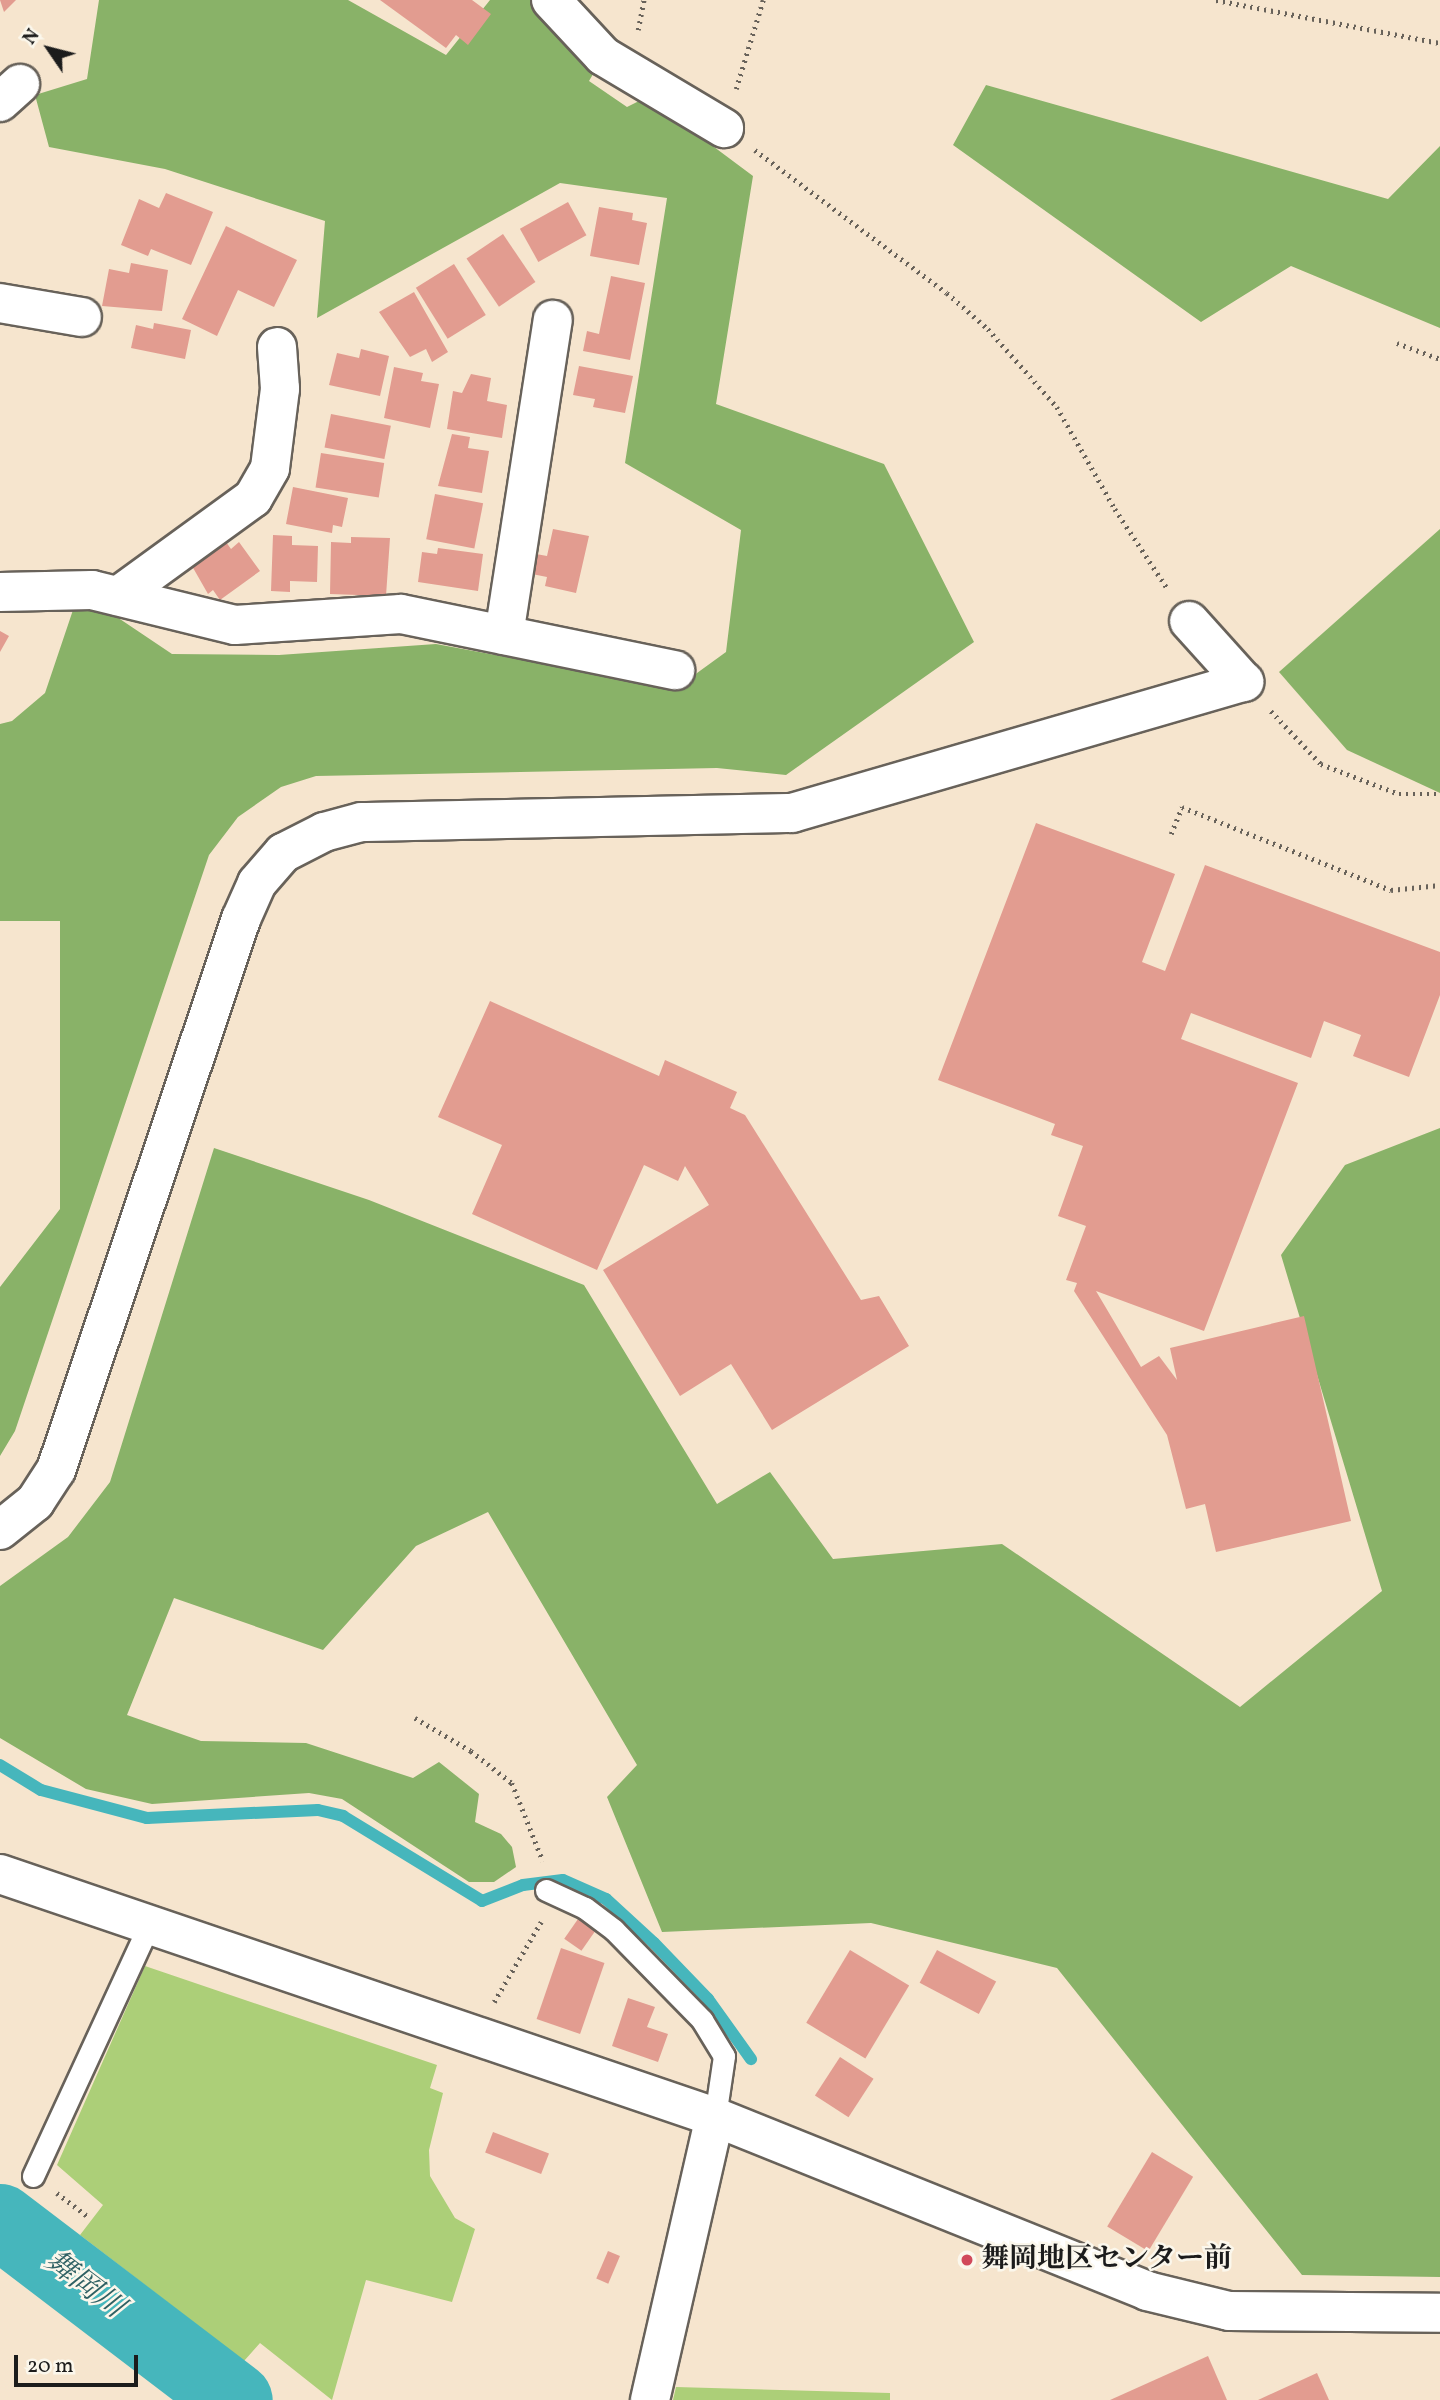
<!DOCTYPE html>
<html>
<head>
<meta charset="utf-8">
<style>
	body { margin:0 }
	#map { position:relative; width:1440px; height:2400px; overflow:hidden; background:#f6e5ce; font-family:Vollkorn,"Noto Serif JP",serif }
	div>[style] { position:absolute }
	.green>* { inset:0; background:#accf78 }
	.forest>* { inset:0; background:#89b268 }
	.stream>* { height:12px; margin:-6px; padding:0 6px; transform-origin:6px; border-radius:6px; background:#46b6bc }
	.river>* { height:75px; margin:-37.5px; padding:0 37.5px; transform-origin:37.5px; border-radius:37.5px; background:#46b6bc }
	.building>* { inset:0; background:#e29c90; transform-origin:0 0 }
	.path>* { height:4.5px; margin-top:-2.25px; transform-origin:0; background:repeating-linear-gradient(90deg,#68625a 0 2px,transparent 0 7px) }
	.roads { filter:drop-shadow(2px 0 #68625a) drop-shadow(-2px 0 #68625a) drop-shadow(0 2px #68625a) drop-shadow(0 -2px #68625a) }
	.lane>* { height:21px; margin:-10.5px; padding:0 10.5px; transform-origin:10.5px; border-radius:10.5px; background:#fff }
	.street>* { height:38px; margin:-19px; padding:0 19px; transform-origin:19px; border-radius:19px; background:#fff }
	.secondary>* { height:38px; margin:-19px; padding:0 19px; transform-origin:19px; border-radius:19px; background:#fff }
	.dots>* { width:19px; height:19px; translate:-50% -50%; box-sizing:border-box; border:4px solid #fbf7ec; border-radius:50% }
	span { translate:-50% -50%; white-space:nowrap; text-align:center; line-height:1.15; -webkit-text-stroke:5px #fbf7ec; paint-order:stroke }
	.poi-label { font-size:28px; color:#1c1c1c; font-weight:700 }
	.left { translate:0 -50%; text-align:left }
	.water-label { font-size:30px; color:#2f6164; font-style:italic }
	.north { position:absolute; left:14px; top:14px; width:70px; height:70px; -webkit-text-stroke:5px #fbf7ec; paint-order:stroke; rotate:305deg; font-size:19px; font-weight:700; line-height:28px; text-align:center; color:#1c1c1c }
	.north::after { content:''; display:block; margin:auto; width:24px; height:32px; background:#1c1c1c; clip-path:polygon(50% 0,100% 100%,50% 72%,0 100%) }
	.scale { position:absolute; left:14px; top:2355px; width:124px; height:32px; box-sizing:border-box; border:4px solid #1c1c1c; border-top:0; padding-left:9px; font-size:21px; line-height:24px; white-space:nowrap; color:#1c1c1c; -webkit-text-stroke:5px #fbf7ec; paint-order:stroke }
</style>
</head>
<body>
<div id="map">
	<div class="green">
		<i style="clip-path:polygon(145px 1966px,437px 2065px,430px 2088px,443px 2093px,429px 2150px,430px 2176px,455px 2218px,475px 2229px,452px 2302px,366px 2280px,332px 2400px,260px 2343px,244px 2361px,80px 2235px,103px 2205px,57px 2165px)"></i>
		<i style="clip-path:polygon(676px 2387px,890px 2393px,890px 2400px,673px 2400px)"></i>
	</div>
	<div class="forest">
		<i style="clip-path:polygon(99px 0,348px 0,446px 55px,490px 0,545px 0,599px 64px,589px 81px,627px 107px,647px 97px,753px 176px,716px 404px,884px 464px,974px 642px,786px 775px,717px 768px,316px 776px,281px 787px,238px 817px,209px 855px,15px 1431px,0 1456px,0 1287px,60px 1209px,60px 921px,0 921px,0 724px,12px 721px,45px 693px,73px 610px,105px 609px,172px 654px,279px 655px,436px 644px,598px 674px,686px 681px,726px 652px,741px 530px,625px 463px,667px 198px,560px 183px,317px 318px,325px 221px,165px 169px,49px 147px,35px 95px,87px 79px)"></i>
		<i style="clip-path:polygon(986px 85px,1388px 199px,1440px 146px,1440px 328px,1291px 266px,1201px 322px,953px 145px)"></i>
		<i style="clip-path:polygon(1440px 529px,1440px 793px,1347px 750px,1279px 672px)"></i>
		<i style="clip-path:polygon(1440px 1128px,1440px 2277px,1302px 2275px,1057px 1968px,871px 1923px,662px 1932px,607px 1797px,637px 1765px,488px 1512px,416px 1546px,323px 1650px,174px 1598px,127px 1715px,201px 1741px,306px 1743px,413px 1778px,439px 1762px,479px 1794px,475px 1822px,501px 1834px,512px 1847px,516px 1867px,494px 1882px,469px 1882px,342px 1799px,309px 1793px,152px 1804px,86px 1789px,0 1738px,0 1586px,68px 1537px,110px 1482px,214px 1148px,369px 1200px,584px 1285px,717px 1504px,770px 1472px,833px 1559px,1002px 1544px,1240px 1707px,1382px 1591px,1281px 1255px,1345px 1165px)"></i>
	</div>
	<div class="stream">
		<i style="left:0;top:1765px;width:48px;rotate:31.4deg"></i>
		<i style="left:41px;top:1790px;width:110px;rotate:14.8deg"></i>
		<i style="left:147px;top:1818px;width:171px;rotate:-2.7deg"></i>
		<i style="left:318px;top:1810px;width:26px;rotate:13deg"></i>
		<i style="left:343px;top:1816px;width:163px;rotate:31.4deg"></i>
		<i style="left:482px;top:1901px;width:44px;rotate:-21.3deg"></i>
		<i style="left:523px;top:1885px;width:40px;rotate:-7.1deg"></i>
		<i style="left:563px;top:1880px;width:47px;rotate:23.8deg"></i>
		<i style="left:606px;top:1899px;width:65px;rotate:42.5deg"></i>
		<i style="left:654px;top:1943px;width:78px;rotate:46deg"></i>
		<i style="left:708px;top:1999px;width:74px;rotate:54.4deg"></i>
	</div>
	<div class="river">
		<i style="left:0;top:2221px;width:295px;rotate:37.3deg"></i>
	</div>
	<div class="building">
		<i style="clip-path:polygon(0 0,16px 0,4px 12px)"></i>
		<i style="clip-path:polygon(380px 0,472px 0,491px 14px,468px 45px,456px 35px,446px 48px)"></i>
		<i style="clip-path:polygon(166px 193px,213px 212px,191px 265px,151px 249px,148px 256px,121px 245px,139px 199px,159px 208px)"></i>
		<i style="left:568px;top:202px;width:38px;height:55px;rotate:61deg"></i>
		<i style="clip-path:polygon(599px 207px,633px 213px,632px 220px,647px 223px,639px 265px,590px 256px)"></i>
		<i style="clip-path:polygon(226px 226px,297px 260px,274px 307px,238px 290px,217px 336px,182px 319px)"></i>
		<i style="left:503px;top:234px;width:58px;height:44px;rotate:56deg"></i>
		<i style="clip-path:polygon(131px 263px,168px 270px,162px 311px,102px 306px,109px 269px,129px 273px)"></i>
		<i style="left:454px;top:264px;width:60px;height:45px;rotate:58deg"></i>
		<i style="clip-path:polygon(611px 276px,645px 283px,630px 360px,583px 351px,587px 331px,599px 334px)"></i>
		<i style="clip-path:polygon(414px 292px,448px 352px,432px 362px,426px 349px,410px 357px,379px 312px)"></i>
		<i style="clip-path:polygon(154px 323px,191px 330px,185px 359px,131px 348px,136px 325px,153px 329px)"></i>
		<i style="clip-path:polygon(361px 349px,389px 356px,380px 396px,329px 385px,337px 353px,359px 358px)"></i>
		<i style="clip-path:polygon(579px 366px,633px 376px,625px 413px,593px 407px,595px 399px,573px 395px)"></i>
		<i style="clip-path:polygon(394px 367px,423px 373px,421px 381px,439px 384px,430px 428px,384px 418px)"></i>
		<i style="clip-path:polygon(471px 374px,491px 378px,487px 401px,507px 405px,502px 438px,447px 429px,453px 391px,462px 393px)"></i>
		<i style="left:331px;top:414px;width:61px;height:34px;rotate:11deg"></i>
		<i style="clip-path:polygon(452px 434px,470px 437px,468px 448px,489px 451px,482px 493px,438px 486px)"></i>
		<i style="left:321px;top:453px;width:64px;height:35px;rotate:9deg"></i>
		<i style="clip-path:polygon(293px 487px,348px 498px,342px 527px,333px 525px,332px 533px,286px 524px)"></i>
		<i style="left:435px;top:494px;width:49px;height:46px;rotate:11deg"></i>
		<i style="clip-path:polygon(553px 529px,589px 536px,576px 593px,545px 586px,547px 577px,532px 574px,536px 554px,547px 556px)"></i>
		<i style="clip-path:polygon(273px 535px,292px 536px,292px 545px,318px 546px,317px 582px,290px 581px,290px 592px,271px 591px)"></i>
		<i style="clip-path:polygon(351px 537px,390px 538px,386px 596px,330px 594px,331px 542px,351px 543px)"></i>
		<i style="clip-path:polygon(226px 542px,231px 549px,239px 542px,260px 571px,220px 600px,213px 590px,208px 594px,192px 566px)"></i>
		<i style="clip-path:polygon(438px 548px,483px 554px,478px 591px,418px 582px,422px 552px,437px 554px)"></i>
		<i style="clip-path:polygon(0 631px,9px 636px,0 652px)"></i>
		<i style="clip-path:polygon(1036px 823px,1175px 874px,1142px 962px,1165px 971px,1205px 865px,1440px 952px,1440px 995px,1409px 1077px,1353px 1056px,1361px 1035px,1324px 1021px,1311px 1058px,1191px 1013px,1181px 1039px,1298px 1083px,1204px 1331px,1096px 1291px,1141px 1367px,1159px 1356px,1177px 1380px,1170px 1348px,1304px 1316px,1351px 1521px,1216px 1552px,1205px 1504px,1186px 1509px,1167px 1435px,1074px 1291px,1077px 1283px,1066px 1280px,1086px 1226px,1058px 1216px,1083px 1146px,1051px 1135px,1055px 1124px,938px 1080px)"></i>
		<i style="clip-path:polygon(490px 1001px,659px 1076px,665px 1060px,737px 1092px,730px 1108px,745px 1115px,861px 1300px,879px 1296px,909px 1346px,772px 1430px,731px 1364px,680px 1396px,603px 1270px,709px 1205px,685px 1166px,678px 1181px,644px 1165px,597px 1270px,472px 1214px,502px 1145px,438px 1117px)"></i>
		<i style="left:578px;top:1919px;width:21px;height:24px;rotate:35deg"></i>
		<i style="left:561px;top:1948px;width:46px;height:75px;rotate:19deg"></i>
		<i style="left:850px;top:1950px;width:69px;height:85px;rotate:31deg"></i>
		<i style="left:937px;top:1950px;width:67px;height:37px;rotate:28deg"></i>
		<i style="clip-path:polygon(628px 1998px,655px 2007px,647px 2027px,668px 2034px,658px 2062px,612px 2046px)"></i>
		<i style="left:840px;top:2057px;width:40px;height:46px;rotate:33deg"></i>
		<i style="left:493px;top:2132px;width:60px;height:22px;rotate:21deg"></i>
		<i style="left:1152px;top:2152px;width:48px;height:87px;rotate:31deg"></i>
		<i style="left:608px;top:2251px;width:13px;height:30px;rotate:23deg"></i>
		<i style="clip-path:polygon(1208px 2356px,1227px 2400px,1110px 2400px)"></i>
		<i style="clip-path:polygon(1317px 2373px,1329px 2400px,1258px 2400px)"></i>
	</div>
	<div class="path">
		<i style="left:1216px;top:0;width:228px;rotate:10.9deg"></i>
		<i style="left:638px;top:30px;width:31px;rotate:-79deg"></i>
		<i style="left:736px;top:89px;width:93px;rotate:-73.1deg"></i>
		<i style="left:755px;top:150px;width:239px;rotate:36.7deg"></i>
		<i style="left:947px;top:293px;width:55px;rotate:41.3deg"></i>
		<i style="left:988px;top:329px;width:104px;rotate:48.5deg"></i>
		<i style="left:1057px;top:407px;width:117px;rotate:60.4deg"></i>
		<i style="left:1115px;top:509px;width:95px;rotate:56.6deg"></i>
		<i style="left:1397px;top:343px;width:46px;rotate:20.4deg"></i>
		<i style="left:1271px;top:711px;width:73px;rotate:46.7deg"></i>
		<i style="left:1321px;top:764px;width:84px;rotate:21deg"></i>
		<i style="left:1399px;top:794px;width:41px"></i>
		<i style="left:1171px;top:834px;width:29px;rotate:-68deg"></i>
		<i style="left:1182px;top:807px;width:225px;rotate:21.7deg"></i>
		<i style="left:1391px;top:890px;width:49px;rotate:-5.8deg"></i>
		<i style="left:415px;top:1718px;width:65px;rotate:30.5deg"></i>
		<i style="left:471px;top:1751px;width:52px;rotate:38deg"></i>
		<i style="left:512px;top:1783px;width:84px;rotate:68.3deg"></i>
		<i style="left:494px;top:2002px;width:93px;rotate:-59.6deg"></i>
		<i style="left:57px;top:2193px;width:41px;rotate:37.1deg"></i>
	</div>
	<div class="roads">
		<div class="lane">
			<i style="left:546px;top:1890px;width:43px;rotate:24.8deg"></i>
			<i style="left:585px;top:1908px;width:36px;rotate:37deg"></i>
			<i style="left:614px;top:1930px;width:126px;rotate:45.6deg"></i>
			<i style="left:702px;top:2020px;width:42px;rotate:58.6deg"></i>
			<i style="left:724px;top:2056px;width:62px;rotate:98.4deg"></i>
			<i style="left:33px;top:2176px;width:277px;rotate:-65.2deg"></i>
		</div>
		<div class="street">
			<i style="left:551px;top:0;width:76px;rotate:47.1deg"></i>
			<i style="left:603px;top:56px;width:141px;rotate:30.8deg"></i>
			<i style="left:0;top:102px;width:27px;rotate:-42deg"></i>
			<i style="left:0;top:303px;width:83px;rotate:9.7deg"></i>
			<i style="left:0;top:592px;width:92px;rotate:-1.2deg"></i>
			<i style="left:92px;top:590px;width:147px;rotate:13.8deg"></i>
			<i style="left:235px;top:625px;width:166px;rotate:-3.8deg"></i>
			<i style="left:401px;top:614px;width:280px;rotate:11.6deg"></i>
			<i style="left:118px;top:596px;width:167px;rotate:-36deg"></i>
			<i style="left:253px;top:498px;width:34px;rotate:-60deg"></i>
			<i style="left:270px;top:468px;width:80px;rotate:-82.8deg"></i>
			<i style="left:280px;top:389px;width:42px;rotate:-94.1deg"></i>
			<i style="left:504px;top:635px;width:319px;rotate:-81.2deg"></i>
			<i style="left:0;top:1530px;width:45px;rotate:-38.7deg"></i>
			<i style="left:35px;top:1502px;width:38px;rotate:-57deg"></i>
			<i style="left:56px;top:1470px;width:581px;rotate:-71.44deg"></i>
			<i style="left:241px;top:919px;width:39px;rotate:-66deg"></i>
			<i style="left:257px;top:883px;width:40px;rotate:-49deg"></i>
			<i style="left:283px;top:853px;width:46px;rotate:-27.1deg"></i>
			<i style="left:324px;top:832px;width:39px;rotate:-15deg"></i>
			<i style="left:362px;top:822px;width:430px;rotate:-1.2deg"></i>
			<i style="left:792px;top:813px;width:471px;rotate:-16.2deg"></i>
			<i style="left:1244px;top:682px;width:82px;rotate:-132deg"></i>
		</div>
		<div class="secondary">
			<i style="left:0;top:1874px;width:755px;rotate:18.77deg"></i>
			<i style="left:715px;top:2117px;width:466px;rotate:21.9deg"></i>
			<i style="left:1147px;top:2291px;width:84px;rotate:13.7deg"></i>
			<i style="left:1229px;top:2311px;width:211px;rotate:0.5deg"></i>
			<i style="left:650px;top:2400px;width:290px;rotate:-77.1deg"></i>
		</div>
	</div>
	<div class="dots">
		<i style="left:967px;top:2260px;background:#d1495b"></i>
	</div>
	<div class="poi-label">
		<span class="left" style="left:981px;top:2260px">舞岡地区センター前</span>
	</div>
	<div class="water-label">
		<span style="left:84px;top:2285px;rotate:37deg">舞岡川</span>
	</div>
	<div class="north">N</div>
	<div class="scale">20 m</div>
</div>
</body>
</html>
